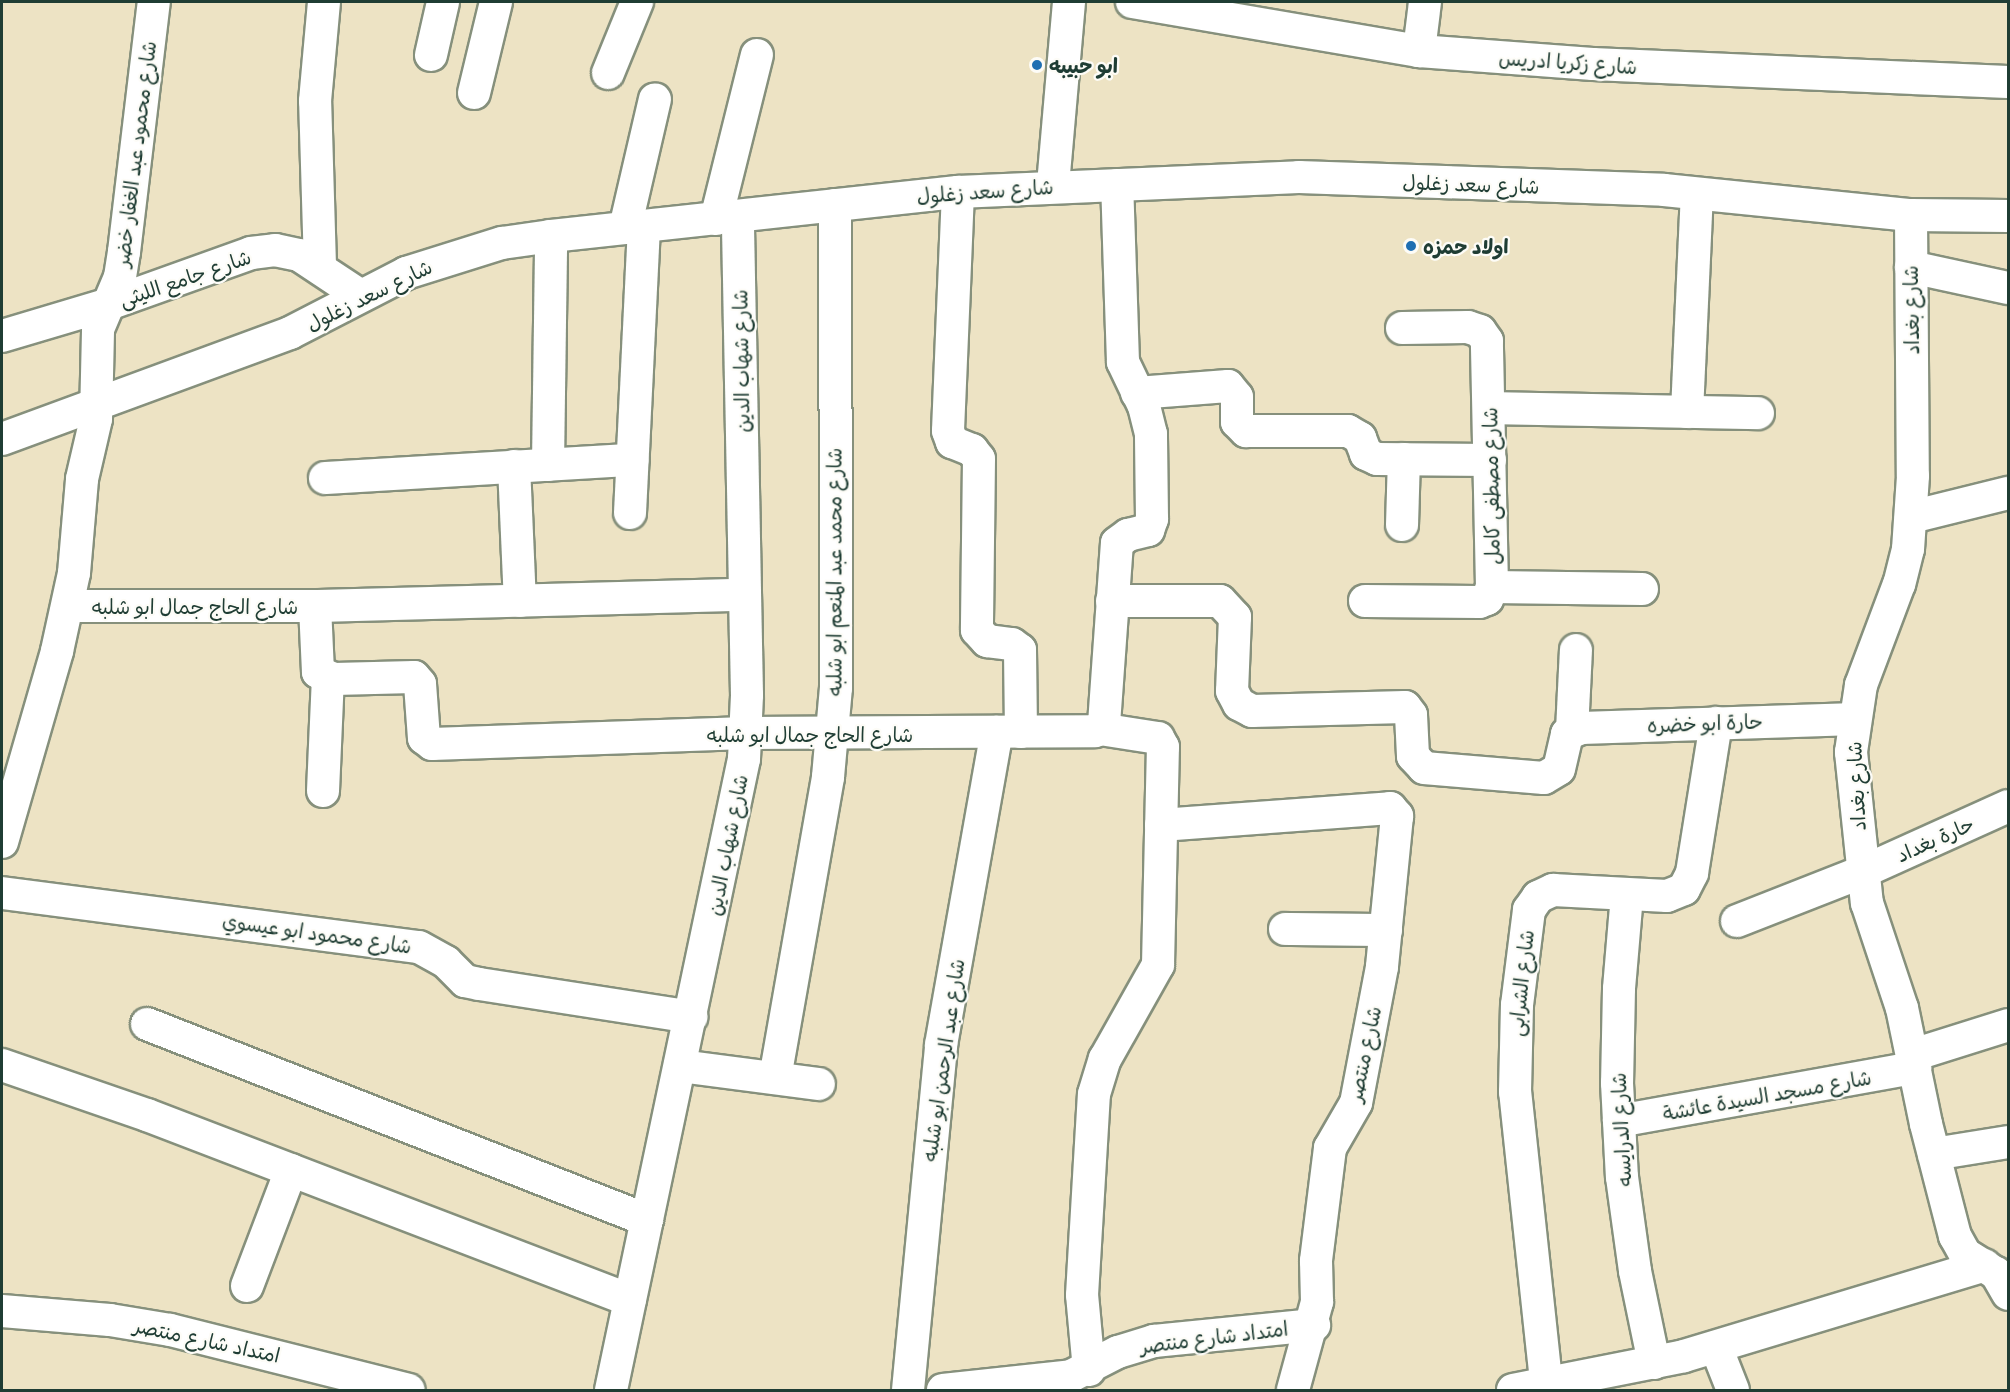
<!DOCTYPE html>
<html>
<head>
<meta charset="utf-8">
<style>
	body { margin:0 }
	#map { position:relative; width:2010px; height:1392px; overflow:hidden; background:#ede3c4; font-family:Delius,"Playpen Sans Arabic",sans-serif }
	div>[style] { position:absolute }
	.roads { filter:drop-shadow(2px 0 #86907c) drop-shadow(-2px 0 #86907c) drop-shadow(0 2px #86907c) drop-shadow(0 -2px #86907c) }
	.street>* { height:32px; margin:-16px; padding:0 16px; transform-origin:16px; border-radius:16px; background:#fff }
	.dots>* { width:16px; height:16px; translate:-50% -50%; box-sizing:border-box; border:3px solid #fdfcf7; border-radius:50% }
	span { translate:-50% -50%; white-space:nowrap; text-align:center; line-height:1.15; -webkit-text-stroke:4.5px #fdfcf7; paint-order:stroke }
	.street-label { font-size:20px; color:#1f3d34 }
	.poi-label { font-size:20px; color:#1f3d34; font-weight:700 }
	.left { translate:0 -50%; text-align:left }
	.frame { position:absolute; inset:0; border:3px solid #1f3d34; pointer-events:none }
</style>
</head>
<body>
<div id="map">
	<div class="roads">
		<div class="street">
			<i style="left:1132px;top:2px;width:291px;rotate:9.7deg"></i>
			<i style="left:1419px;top:51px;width:174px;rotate:4.3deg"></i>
			<i style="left:1593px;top:64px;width:415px;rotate:2.5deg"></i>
			<i style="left:1419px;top:51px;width:49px;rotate:-83deg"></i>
			<i style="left:431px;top:55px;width:54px;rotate:-77.2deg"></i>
			<i style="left:608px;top:73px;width:77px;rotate:-67.8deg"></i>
			<i style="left:474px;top:93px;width:94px;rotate:-76.4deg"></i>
			<i style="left:1053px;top:185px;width:184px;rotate:-85deg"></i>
			<i style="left:958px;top:192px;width:239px;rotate:92.4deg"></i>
			<i style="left:948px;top:431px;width:12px;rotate:70deg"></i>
			<i style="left:952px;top:442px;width:22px;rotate:22deg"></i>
			<i style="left:972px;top:450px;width:11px;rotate:52deg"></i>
			<i style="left:979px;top:459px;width:171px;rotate:90.7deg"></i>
			<i style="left:977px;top:630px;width:15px;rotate:48deg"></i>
			<i style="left:987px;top:641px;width:25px;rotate:7deg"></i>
			<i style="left:1012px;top:644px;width:10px;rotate:37deg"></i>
			<i style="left:1020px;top:650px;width:82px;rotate:89.3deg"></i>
			<i style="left:1911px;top:215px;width:261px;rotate:89.6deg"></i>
			<i style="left:1913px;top:476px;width:73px;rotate:93.9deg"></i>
			<i style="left:1908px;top:549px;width:36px;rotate:104deg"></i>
			<i style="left:1899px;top:584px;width:108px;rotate:110.6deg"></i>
			<i style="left:1861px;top:685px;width:68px;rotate:98.5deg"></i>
			<i style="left:1851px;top:752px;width:152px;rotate:84deg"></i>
			<i style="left:1867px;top:903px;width:111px;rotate:71.6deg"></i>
			<i style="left:1902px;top:1008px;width:118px;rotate:78.3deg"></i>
			<i style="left:1926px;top:1124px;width:116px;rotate:75.5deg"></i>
			<i style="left:1955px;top:1236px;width:21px;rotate:61deg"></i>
			<i style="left:1965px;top:1254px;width:36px;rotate:32deg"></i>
			<i style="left:1996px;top:1273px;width:24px;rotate:60deg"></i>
			<i style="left:716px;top:219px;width:169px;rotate:-76deg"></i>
			<i style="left:625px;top:228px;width:132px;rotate:-76.9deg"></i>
			<i style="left:320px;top:266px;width:165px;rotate:-91.7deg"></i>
			<i style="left:315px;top:101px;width:99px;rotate:-84.8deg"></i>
			<i style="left:1911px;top:267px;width:99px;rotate:12.2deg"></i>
			<i style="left:2px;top:336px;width:109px;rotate:-16.6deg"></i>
			<i style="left:106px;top:305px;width:154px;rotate:-19.7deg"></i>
			<i style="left:251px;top:253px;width:24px;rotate:-7deg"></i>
			<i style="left:275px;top:250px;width:25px;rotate:12deg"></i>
			<i style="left:299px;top:255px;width:74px;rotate:33.5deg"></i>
			<i style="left:1137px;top:393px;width:91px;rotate:-4.4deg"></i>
			<i style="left:1228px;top:386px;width:14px;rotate:51deg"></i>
			<i style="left:1237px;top:397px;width:25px;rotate:90deg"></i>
			<i style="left:1237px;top:422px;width:13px;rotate:45deg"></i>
			<i style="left:1246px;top:431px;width:102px"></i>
			<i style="left:1348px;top:431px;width:14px;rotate:30deg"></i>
			<i style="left:1360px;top:438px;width:17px;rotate:69deg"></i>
			<i style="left:1366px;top:454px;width:12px;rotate:24deg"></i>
			<i style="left:1377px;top:459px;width:113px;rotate:0.5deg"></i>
			<i style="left:1490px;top:408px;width:268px;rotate:1.1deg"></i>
			<i style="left:1687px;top:412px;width:218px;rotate:-87.4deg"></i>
			<i style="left:2px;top:439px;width:307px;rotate:-20.2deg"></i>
			<i style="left:290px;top:333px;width:131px;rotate:-27.3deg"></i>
			<i style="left:406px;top:273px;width:101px;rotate:-17.4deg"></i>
			<i style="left:502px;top:243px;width:49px;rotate:-8.1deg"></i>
			<i style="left:551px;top:236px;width:409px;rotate:-6.2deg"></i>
			<i style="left:958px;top:192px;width:341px;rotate:-2.5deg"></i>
			<i style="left:1299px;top:177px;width:365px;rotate:2deg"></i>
			<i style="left:1664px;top:190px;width:248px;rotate:5.8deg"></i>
			<i style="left:1911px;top:215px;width:97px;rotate:0.6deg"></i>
			<i style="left:548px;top:465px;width:229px;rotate:-89.2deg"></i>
			<i style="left:514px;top:466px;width:135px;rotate:87.5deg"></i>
			<i style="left:325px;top:478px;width:308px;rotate:-3.4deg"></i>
			<i style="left:630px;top:513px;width:287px;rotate:-87.2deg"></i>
			<i style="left:1911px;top:517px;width:100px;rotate:-13.9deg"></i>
			<i style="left:1402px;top:525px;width:66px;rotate:-88.3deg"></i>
			<i style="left:1492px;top:587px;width:150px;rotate:0.8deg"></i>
			<i style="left:1112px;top:601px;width:108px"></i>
			<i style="left:1220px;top:601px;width:22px;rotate:47deg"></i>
			<i style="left:1235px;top:617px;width:74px;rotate:92.3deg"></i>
			<i style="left:1232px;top:691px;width:15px;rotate:62deg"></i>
			<i style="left:1239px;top:704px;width:15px;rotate:28deg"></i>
			<i style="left:1252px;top:711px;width:153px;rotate:-1.5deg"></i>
			<i style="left:1405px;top:707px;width:10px;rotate:53deg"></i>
			<i style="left:1411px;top:715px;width:41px;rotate:87.2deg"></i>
			<i style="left:1413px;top:756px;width:16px;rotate:47deg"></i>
			<i style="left:1424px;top:768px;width:120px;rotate:4.8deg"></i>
			<i style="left:1544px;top:778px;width:17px;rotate:-31deg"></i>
			<i style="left:1559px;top:769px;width:36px;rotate:-77deg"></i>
			<i style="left:1567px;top:734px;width:16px;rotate:-22deg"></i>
			<i style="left:1582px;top:728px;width:273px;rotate:-1.9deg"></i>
			<i style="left:1365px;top:601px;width:114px;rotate:0.5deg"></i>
			<i style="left:1479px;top:602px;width:9px;rotate:-21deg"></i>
			<i style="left:1487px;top:599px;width:13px;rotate:-67deg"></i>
			<i style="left:1492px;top:587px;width:246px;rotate:-91.2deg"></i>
			<i style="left:1487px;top:341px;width:12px;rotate:-125deg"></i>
			<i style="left:1480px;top:331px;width:13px;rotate:-162deg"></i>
			<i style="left:1468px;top:327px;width:66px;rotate:179.1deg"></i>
			<i style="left:68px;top:606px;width:247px"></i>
			<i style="left:315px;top:606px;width:66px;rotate:87.4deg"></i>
			<i style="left:318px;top:672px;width:17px;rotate:24deg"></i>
			<i style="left:334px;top:679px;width:80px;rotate:-1.4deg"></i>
			<i style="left:414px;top:677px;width:9px;rotate:49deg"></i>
			<i style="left:420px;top:684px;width:54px;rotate:85.8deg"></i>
			<i style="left:424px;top:738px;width:10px;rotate:37deg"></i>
			<i style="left:432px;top:744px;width:314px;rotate:-2deg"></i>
			<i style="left:746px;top:733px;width:349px;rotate:-0.3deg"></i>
			<i style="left:1095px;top:731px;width:11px;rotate:-38deg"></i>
			<i style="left:1104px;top:724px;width:181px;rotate:-85.9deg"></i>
			<i style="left:1117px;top:543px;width:14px;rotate:-36deg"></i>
			<i style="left:1128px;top:535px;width:21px;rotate:-14deg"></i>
			<i style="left:1148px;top:530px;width:12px;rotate:-70deg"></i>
			<i style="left:1152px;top:519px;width:85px;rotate:-90.7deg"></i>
			<i style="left:1151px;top:434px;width:29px;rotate:-104deg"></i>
			<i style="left:1144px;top:406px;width:49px;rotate:-115.5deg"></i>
			<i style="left:1123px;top:362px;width:177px;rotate:-91.9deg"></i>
			<i style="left:315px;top:606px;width:430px;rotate:-1.5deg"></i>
			<i style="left:1572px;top:731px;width:81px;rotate:-87.2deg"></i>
			<i style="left:323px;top:791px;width:113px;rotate:-87.5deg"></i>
			<i style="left:1161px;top:825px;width:230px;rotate:-4.2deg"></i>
			<i style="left:1390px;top:808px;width:11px;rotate:49deg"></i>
			<i style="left:1397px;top:816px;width:152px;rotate:95.7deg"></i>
			<i style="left:1382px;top:967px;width:138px;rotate:100.8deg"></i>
			<i style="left:1356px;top:1103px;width:52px;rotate:120deg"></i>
			<i style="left:1330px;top:1148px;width:114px;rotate:97.1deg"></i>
			<i style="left:1316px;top:1261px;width:41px;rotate:88.6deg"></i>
			<i style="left:1317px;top:1302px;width:91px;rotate:105.3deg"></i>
			<i style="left:2px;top:842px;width:199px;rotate:-73.9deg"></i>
			<i style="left:57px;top:651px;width:80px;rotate:-77.7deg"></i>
			<i style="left:74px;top:573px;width:94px;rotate:-85.1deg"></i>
			<i style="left:82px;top:479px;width:62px;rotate:-76.9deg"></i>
			<i style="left:96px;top:419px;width:90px;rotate:-88.7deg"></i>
			<i style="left:98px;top:329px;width:56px;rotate:-67.1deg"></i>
			<i style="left:120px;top:277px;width:25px;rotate:-81deg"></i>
			<i style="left:124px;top:252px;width:252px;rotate:-83.2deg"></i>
			<i style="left:2px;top:893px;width:420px;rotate:7.4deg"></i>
			<i style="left:419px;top:947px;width:31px;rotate:29deg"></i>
			<i style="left:446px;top:962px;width:27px;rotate:45deg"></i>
			<i style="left:465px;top:981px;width:14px;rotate:12deg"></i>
			<i style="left:479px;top:984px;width:215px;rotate:8.8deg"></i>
			<i style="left:1627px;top:895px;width:94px;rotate:94.9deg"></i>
			<i style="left:1619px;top:989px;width:94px;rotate:91.2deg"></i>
			<i style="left:1617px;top:1083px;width:94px;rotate:87deg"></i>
			<i style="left:1622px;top:1177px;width:95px;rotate:82.1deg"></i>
			<i style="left:1635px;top:1271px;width:94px;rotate:78.3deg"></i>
			<i style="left:1737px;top:921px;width:134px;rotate:-21.4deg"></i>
			<i style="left:1862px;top:872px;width:160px;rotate:-24.3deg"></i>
			<i style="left:1285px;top:929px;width:101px;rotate:0.6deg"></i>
			<i style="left:147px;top:1024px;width:537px;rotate:21.41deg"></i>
			<i style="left:1913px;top:1055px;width:100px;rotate:-17.5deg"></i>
			<i style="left:2px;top:1065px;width:153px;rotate:19deg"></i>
			<i style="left:147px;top:1115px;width:517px;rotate:20.96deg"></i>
			<i style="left:680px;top:1066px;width:140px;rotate:7.4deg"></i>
			<i style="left:775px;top:1078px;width:306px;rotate:-80deg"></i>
			<i style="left:828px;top:777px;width:89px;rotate:-84.9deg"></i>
			<i style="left:836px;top:688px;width:483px;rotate:-90.1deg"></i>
			<i style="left:1619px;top:1121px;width:301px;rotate:-10.2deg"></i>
			<i style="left:1934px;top:1154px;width:75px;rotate:-9.2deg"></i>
			<i style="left:247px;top:1286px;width:124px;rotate:-69.2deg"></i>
			<i style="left:2px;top:1311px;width:108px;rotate:4.8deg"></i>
			<i style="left:110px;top:1320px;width:61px;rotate:9.5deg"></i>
			<i style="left:170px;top:1330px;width:246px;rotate:14.1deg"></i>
			<i style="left:1716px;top:1347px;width:46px;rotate:68.4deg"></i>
			<i style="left:1089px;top:1370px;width:75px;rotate:-95.3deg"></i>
			<i style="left:1082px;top:1295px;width:201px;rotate:-86.6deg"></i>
			<i style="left:1094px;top:1094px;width:37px;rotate:-73deg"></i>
			<i style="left:1105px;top:1059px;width:108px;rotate:-60.6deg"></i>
			<i style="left:1158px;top:965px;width:218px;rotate:-88.7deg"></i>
			<i style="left:1163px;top:747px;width:10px;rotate:-119deg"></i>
			<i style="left:1158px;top:738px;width:59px;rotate:-171.2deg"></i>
			<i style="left:611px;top:1390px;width:645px;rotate:-78.1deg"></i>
			<i style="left:744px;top:759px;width:64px;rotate:-87.3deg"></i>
			<i style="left:747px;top:695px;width:478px;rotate:-91.1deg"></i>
			<i style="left:908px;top:1390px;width:347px;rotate:-84.5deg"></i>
			<i style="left:941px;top:1045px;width:318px;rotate:-79.9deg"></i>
			<i style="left:943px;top:1390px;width:129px;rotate:-6.2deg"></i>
			<i style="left:1071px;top:1376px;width:53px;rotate:-27.1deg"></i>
			<i style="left:1118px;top:1352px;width:38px;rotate:-17deg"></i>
			<i style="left:1154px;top:1341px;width:161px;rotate:-5.7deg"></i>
			<i style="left:1513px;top:1390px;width:174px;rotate:-11.2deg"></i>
			<i style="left:1684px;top:1356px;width:314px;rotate:-16.8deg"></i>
			<i style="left:1547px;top:1390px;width:300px;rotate:-96.1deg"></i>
			<i style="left:1515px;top:1092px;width:87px;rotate:-88.7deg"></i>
			<i style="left:1517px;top:1005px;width:96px;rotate:-82.8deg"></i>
			<i style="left:1529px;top:910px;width:16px;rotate:-55deg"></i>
			<i style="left:1538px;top:897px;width:17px;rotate:-25deg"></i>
			<i style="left:1553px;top:890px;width:114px;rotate:3deg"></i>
			<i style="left:1667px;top:896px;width:18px;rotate:-22deg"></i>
			<i style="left:1684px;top:889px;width:18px;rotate:-63deg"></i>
			<i style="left:1692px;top:873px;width:152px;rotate:-80.9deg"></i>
		</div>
	</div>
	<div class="dots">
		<i style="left:1037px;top:65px;background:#1f6fb2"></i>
		<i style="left:1411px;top:246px;background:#1f6fb2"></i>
	</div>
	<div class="street-label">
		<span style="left:1568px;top:62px;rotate:4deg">شارع زكريا ادريس</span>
		<span style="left:135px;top:154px;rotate:-83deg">شارع محمود عبد الغفار خضر</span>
		<span style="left:1471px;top:184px;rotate:2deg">شارع سعد زغلول</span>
		<span style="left:985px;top:191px;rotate:-4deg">شارع سعد زغلول</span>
		<span style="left:185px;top:278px;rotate:-19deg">شارع جامع الليثى</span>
		<span style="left:369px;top:295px;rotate:-26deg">شارع سعد زغلول</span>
		<span style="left:1911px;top:310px;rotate:-91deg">شارع بغداد</span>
		<span style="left:741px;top:361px;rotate:-91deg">شارع شهاب الدين</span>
		<span style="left:1491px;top:486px;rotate:-91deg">شارع مصطفى كامل</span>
		<span style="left:834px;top:572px;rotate:-90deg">شارع محمد عبد المنعم ابو شلبه</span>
		<span style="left:195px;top:606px">شارع الحاج جمال ابو شلبه</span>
		<span style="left:1705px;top:723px;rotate:-2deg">حارة ابو خضره</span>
		<span style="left:810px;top:734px">شارع الحاج جمال ابو شلبه</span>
		<span style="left:1856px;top:786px;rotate:-93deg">شارع بغداد</span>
		<span style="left:1935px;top:839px;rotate:-24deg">حارة بغداد</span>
		<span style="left:727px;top:845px;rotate:-79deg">شارع شهاب الدين</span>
		<span style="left:317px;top:933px;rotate:8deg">شارع محمود ابو عيسوي</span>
		<span style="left:1521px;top:983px;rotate:-84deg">شارع الشرابى</span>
		<span style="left:1364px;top:1054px;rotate:-78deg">شارع منتصر</span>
		<span style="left:943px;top:1060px;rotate:-82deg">شارع عبد الرحمن ابو شلبه</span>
		<span style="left:1767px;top:1095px;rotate:-10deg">شارع مسجد السيدة عائشة</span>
		<span style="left:1621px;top:1130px;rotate:-93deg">شارع الدرايسه</span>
		<span style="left:1214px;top:1337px;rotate:-7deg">امتداد شارع منتصر</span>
		<span style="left:207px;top:1340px;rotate:12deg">امتداد شارع منتصر</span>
	</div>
	<div class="poi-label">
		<span class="left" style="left:1049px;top:65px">ابو حبيبه</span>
		<span class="left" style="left:1423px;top:246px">اولاد حمزه</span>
	</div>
	<div class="frame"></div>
</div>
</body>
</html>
